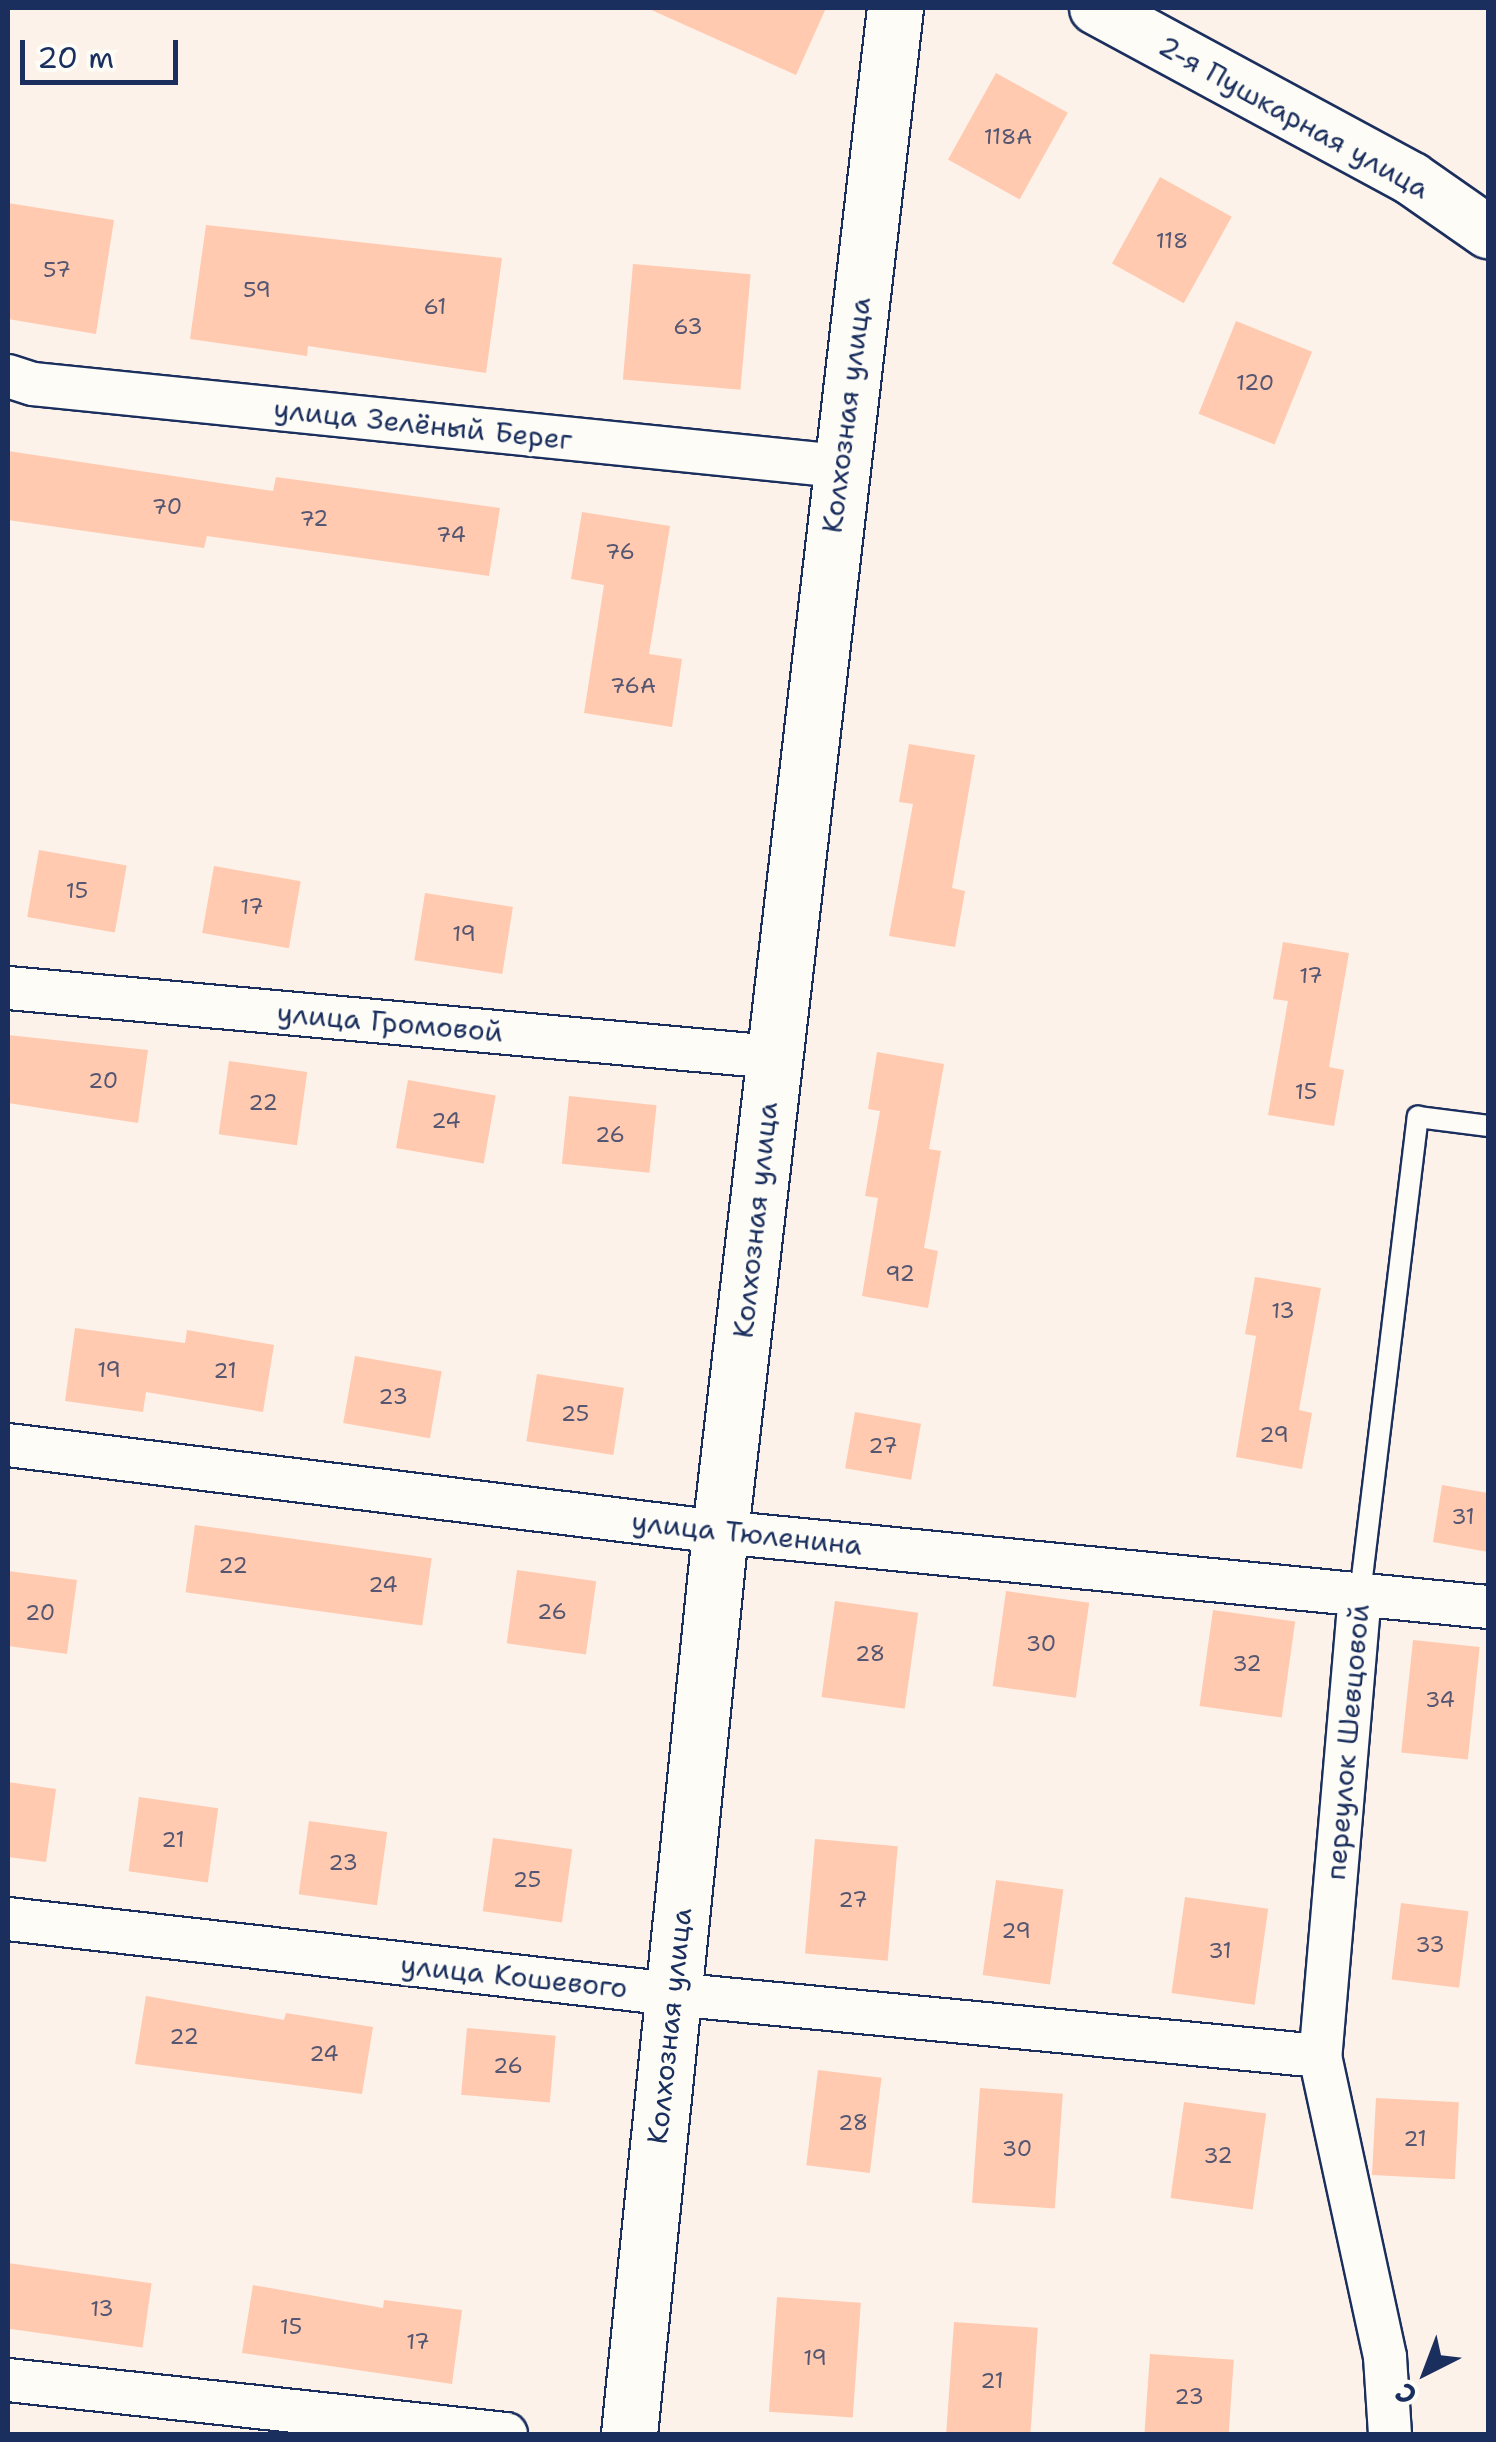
<!DOCTYPE html>
<html>
<head>
<meta charset="utf-8">
<style>
	body { margin:0 }
	#map { position:relative; width:1496px; height:2442px; overflow:hidden; background:#fdf2e9; font-family:"Shantell Sans",sans-serif }
	div>[style] { position:absolute }
	.building>* { inset:0; background:#ffcab0; transform-origin:0 0 }
	.roads { filter:drop-shadow(2px 0 #1b2f5e) drop-shadow(-2px 0 #1b2f5e) drop-shadow(0 2px #1b2f5e) drop-shadow(0 -2px #1b2f5e) }
	.service>* { height:20px; margin:-10px; padding:0 10px; transform-origin:10px; border-radius:10px; background:#fdfcf7 }
	.minor>* { height:42px; margin:-21px; padding:0 21px; transform-origin:21px; border-radius:21px; background:#fdfcf7 }
	.tertiary>* { height:52px; margin:-26px; padding:0 26px; transform-origin:26px; border-radius:26px; background:#fdfcf7 }
	.secondary>* { height:55px; margin:-27.5px; padding:0 27.5px; transform-origin:27.5px; border-radius:27.5px; background:#fdfcf7 }
	span { translate:-50% -50%; white-space:nowrap; text-align:center; line-height:1.15; -webkit-text-stroke:8px #fdfcf7; paint-order:stroke }
	.number-label { font-size:22px; color:#545672 }
	.number-label span { -webkit-text-stroke-width:0 }
	.street-label { font-size:28px; color:#1b2f5e }
	.frame { position:absolute; inset:0; border:10px solid #1b2f5e; pointer-events:none }
	.north { position:absolute; left:1376px; top:2322px; width:100px; height:100px; -webkit-text-stroke:8px #fdfcf7; paint-order:stroke; rotate:222deg; font-size:28px; font-weight:700; line-height:40px; text-align:center; color:#1b2f5e }
	.north::after { content:''; display:block; margin:auto; width:35px; height:45px; background:#1b2f5e; clip-path:polygon(50% 0,100% 100%,50% 72%,0 100%) }
	.scale { position:absolute; left:20px; top:40px; width:158px; height:45px; box-sizing:border-box; border:5px solid #1b2f5e; border-top:0; padding-left:12px; font-size:30px; line-height:35px; white-space:nowrap; color:#1b2f5e; -webkit-text-stroke:8px #fdfcf7; paint-order:stroke }
</style>
</head>
<body>
<div id="map">
	<div class="building">
		<i style="clip-path:polygon(647px 8px,826px 8px,796px 75px)"></i>
		<i style="left:996px;top:73px;width:82px;height:99px;rotate:29deg"></i>
		<i style="left:1160px;top:177px;width:82px;height:99px;rotate:29deg"></i>
		<i style="clip-path:polygon(8px 203px,114px 220px,96px 334px,8px 319px)"></i>
		<i style="clip-path:polygon(206px 225px,502px 258px,486px 373px,308px 346px,307px 356px,190px 339px)"></i>
		<i style="left:633px;top:264px;width:118px;height:116px;rotate:5deg"></i>
		<i style="left:1236px;top:321px;width:82px;height:100px;rotate:22deg"></i>
		<i style="clip-path:polygon(8px 451px,273px 491px,276px 477px,500px 508px,489px 576px,207px 536px,204px 548px,8px 520px)"></i>
		<i style="clip-path:polygon(582px 512px,670px 526px,649px 654px,682px 659px,672px 727px,584px 713px,604px 585px,571px 579px)"></i>
		<i style="clip-path:polygon(909px 744px,975px 755px,952px 888px,965px 891px,955px 947px,889px 936px,913px 804px,899px 802px)"></i>
		<i style="left:39px;top:850px;width:89px;height:68px;rotate:10deg"></i>
		<i style="left:214px;top:866px;width:88px;height:68px;rotate:10deg"></i>
		<i style="left:425px;top:893px;width:89px;height:68px;rotate:9deg"></i>
		<i style="clip-path:polygon(1283px 942px,1349px 953px,1329px 1067px,1344px 1070px,1334px 1126px,1268px 1115px,1288px 1001px,1273px 999px)"></i>
		<i style="clip-path:polygon(8px 1035px,148px 1050px,138px 1123px,8px 1103px)"></i>
		<i style="clip-path:polygon(877px 1052px,944px 1064px,929px 1149px,941px 1151px,924px 1248px,938px 1251px,928px 1308px,862px 1296px,878px 1198px,865px 1196px,880px 1111px,868px 1109px)"></i>
		<i style="left:229px;top:1061px;width:79px;height:74px;rotate:8deg"></i>
		<i style="left:408px;top:1080px;width:89px;height:69px;rotate:10deg"></i>
		<i style="left:569px;top:1096px;width:88px;height:68px;rotate:6deg"></i>
		<i style="clip-path:polygon(1255px 1277px,1321px 1288px,1299px 1410px,1312px 1413px,1302px 1469px,1236px 1457px,1256px 1336px,1245px 1334px)"></i>
		<i style="clip-path:polygon(75px 1328px,185px 1343px,187px 1330px,274px 1345px,263px 1412px,146px 1392px,143px 1412px,65px 1401px)"></i>
		<i style="left:355px;top:1356px;width:88px;height:68px;rotate:10deg"></i>
		<i style="left:537px;top:1374px;width:88px;height:68px;rotate:9deg"></i>
		<i style="left:855px;top:1412px;width:67px;height:57px;rotate:10deg"></i>
		<i style="clip-path:polygon(1442px 1485px,1488px 1493px,1488px 1552px,1433px 1542px)"></i>
		<i style="left:195px;top:1525px;width:239px;height:68px;rotate:8deg"></i>
		<i style="left:517px;top:1570px;width:80px;height:74px;rotate:8deg"></i>
		<i style="clip-path:polygon(8px 1571px,77px 1580px,67px 1654px,8px 1646px)"></i>
		<i style="left:1006px;top:1591px;width:84px;height:96px;rotate:8deg"></i>
		<i style="left:835px;top:1601px;width:84px;height:97px;rotate:8deg"></i>
		<i style="left:1213px;top:1610px;width:83px;height:97px;rotate:8deg"></i>
		<i style="left:1413px;top:1640px;width:67px;height:113px;rotate:6deg"></i>
		<i style="clip-path:polygon(8px 1782px,56px 1789px,46px 1862px,8px 1857px)"></i>
		<i style="left:139px;top:1797px;width:80px;height:75px;rotate:8deg"></i>
		<i style="left:309px;top:1821px;width:79px;height:74px;rotate:8deg"></i>
		<i style="left:493px;top:1838px;width:80px;height:74px;rotate:8deg"></i>
		<i style="left:815px;top:1839px;width:83px;height:115px;rotate:5deg"></i>
		<i style="left:996px;top:1880px;width:68px;height:96px;rotate:8deg"></i>
		<i style="left:1185px;top:1897px;width:84px;height:97px;rotate:8deg"></i>
		<i style="left:1401px;top:1903px;width:68px;height:77px;rotate:7deg"></i>
		<i style="clip-path:polygon(146px 1996px,284px 2020px,286px 2013px,373px 2027px,362px 2094px,135px 2064px)"></i>
		<i style="left:467px;top:2028px;width:89px;height:67px;rotate:5deg"></i>
		<i style="left:818px;top:2070px;width:64px;height:96px;rotate:7deg"></i>
		<i style="left:980px;top:2088px;width:83px;height:115px;rotate:4deg"></i>
		<i style="left:1376px;top:2098px;width:83px;height:77px;rotate:3deg"></i>
		<i style="left:1184px;top:2102px;width:83px;height:97px;rotate:8deg"></i>
		<i style="left:8px;top:2263px;width:145px;height:65px;rotate:8deg"></i>
		<i style="clip-path:polygon(253px 2285px,383px 2308px,384px 2300px,462px 2310px,452px 2384px,242px 2353px)"></i>
		<i style="left:777px;top:2297px;width:84px;height:115px;rotate:4deg"></i>
		<i style="left:954px;top:2322px;width:84px;height:112px;rotate:4deg"></i>
		<i style="left:1150px;top:2354px;width:84px;height:80px;rotate:4deg"></i>
	</div>
	<div class="roads">
		<div class="service">
			<i style="left:1360px;top:1594px;width:481px;rotate:-83.1deg"></i>
			<i style="left:1418px;top:1117px;width:71px;rotate:7.3deg"></i>
		</div>
		<div class="minor">
			<i style="left:8px;top:376px;width:26px;rotate:18deg"></i>
			<i style="left:33px;top:384px;width:810px;rotate:5.81deg"></i>
			<i style="left:8px;top:988px;width:768px;rotate:5.15deg"></i>
			<i style="left:8px;top:1445px;width:717px;rotate:6.97deg"></i>
			<i style="left:720px;top:1532px;width:772px;rotate:5.58deg"></i>
			<i style="left:1360px;top:1594px;width:464px;rotate:94.9deg"></i>
			<i style="left:1320px;top:2056px;width:308px;rotate:77.8deg"></i>
			<i style="left:1385px;top:2357px;width:77px;rotate:86.3deg"></i>
			<i style="left:8px;top:1919px;width:668px;rotate:6.44deg"></i>
			<i style="left:672px;top:1994px;width:651px;rotate:5.47deg"></i>
			<i style="left:8px;top:2380px;width:501px;rotate:6.19deg"></i>
		</div>
		<div class="tertiary">
			<i style="left:1096px;top:8px;width:359px;rotate:28.4deg"></i>
			<i style="left:1412px;top:179px;width:93px;rotate:34.9deg"></i>
		</div>
		<div class="secondary">
			<i style="left:629px;top:2434px;width:907px;rotate:-84.24deg"></i>
			<i style="left:720px;top:1532px;width:1534px;rotate:-83.45deg"></i>
		</div>
	</div>
	<div class="number-label">
		<span style="left:1008px;top:137px">118А</span>
		<span style="left:1172px;top:241px">118</span>
		<span style="left:57px;top:270px">57</span>
		<span style="left:257px;top:290px">59</span>
		<span style="left:435px;top:307px">61</span>
		<span style="left:688px;top:327px">63</span>
		<span style="left:1255px;top:383px">120</span>
		<span style="left:167px;top:507px">70</span>
		<span style="left:314px;top:519px">72</span>
		<span style="left:451px;top:535px">74</span>
		<span style="left:620px;top:552px">76</span>
		<span style="left:633px;top:686px">76А</span>
		<span style="left:77px;top:891px">15</span>
		<span style="left:252px;top:907px">17</span>
		<span style="left:464px;top:934px">19</span>
		<span style="left:1311px;top:976px">17</span>
		<span style="left:103px;top:1081px">20</span>
		<span style="left:1306px;top:1092px">15</span>
		<span style="left:263px;top:1103px">22</span>
		<span style="left:446px;top:1121px">24</span>
		<span style="left:610px;top:1135px">26</span>
		<span style="left:900px;top:1274px">92</span>
		<span style="left:1283px;top:1311px">13</span>
		<span style="left:109px;top:1370px">19</span>
		<span style="left:225px;top:1371px">21</span>
		<span style="left:393px;top:1397px">23</span>
		<span style="left:575px;top:1414px">25</span>
		<span style="left:1274px;top:1435px">29</span>
		<span style="left:883px;top:1446px">27</span>
		<span style="left:1463px;top:1517px">31</span>
		<span style="left:233px;top:1566px">22</span>
		<span style="left:383px;top:1585px">24</span>
		<span style="left:552px;top:1612px">26</span>
		<span style="left:40px;top:1613px">20</span>
		<span style="left:1041px;top:1644px">30</span>
		<span style="left:870px;top:1654px">28</span>
		<span style="left:1247px;top:1664px">32</span>
		<span style="left:1440px;top:1700px">34</span>
		<span style="left:173px;top:1840px">21</span>
		<span style="left:343px;top:1863px">23</span>
		<span style="left:527px;top:1880px">25</span>
		<span style="left:853px;top:1900px">27</span>
		<span style="left:1016px;top:1931px">29</span>
		<span style="left:1430px;top:1945px">33</span>
		<span style="left:1220px;top:1951px">31</span>
		<span style="left:184px;top:2037px">22</span>
		<span style="left:324px;top:2054px">24</span>
		<span style="left:508px;top:2066px">26</span>
		<span style="left:853px;top:2123px">28</span>
		<span style="left:1415px;top:2139px">21</span>
		<span style="left:1017px;top:2149px">30</span>
		<span style="left:1218px;top:2156px">32</span>
		<span style="left:102px;top:2309px">13</span>
		<span style="left:291px;top:2327px">15</span>
		<span style="left:418px;top:2342px">17</span>
		<span style="left:815px;top:2358px">19</span>
		<span style="left:992px;top:2381px">21</span>
		<span style="left:1189px;top:2397px">23</span>
	</div>
	<div class="street-label">
		<span style="left:1294px;top:117px;rotate:29deg">2-я Пушкарная улица</span>
		<span style="left:846px;top:415px;rotate:-83deg">Колхозная улица</span>
		<span style="left:423px;top:424px;rotate:6deg">улица Зелёный Берег</span>
		<span style="left:390px;top:1022px;rotate:5deg">улица Громовой</span>
		<span style="left:755px;top:1220px;rotate:-84deg">Колхозная улица</span>
		<span style="left:747px;top:1533px;rotate:6deg">улица Тюленина</span>
		<span style="left:1347px;top:1742px;rotate:-85deg">переулок Шевцовой</span>
		<span style="left:514px;top:1976px;rotate:6deg">улица Кошевого</span>
		<span style="left:669px;top:2026px;rotate:-84deg">Колхозная улица</span>
	</div>
	<div class="frame"></div>
	<div class="north">С</div>
	<div class="scale">20 m</div>
</div>
</body>
</html>
